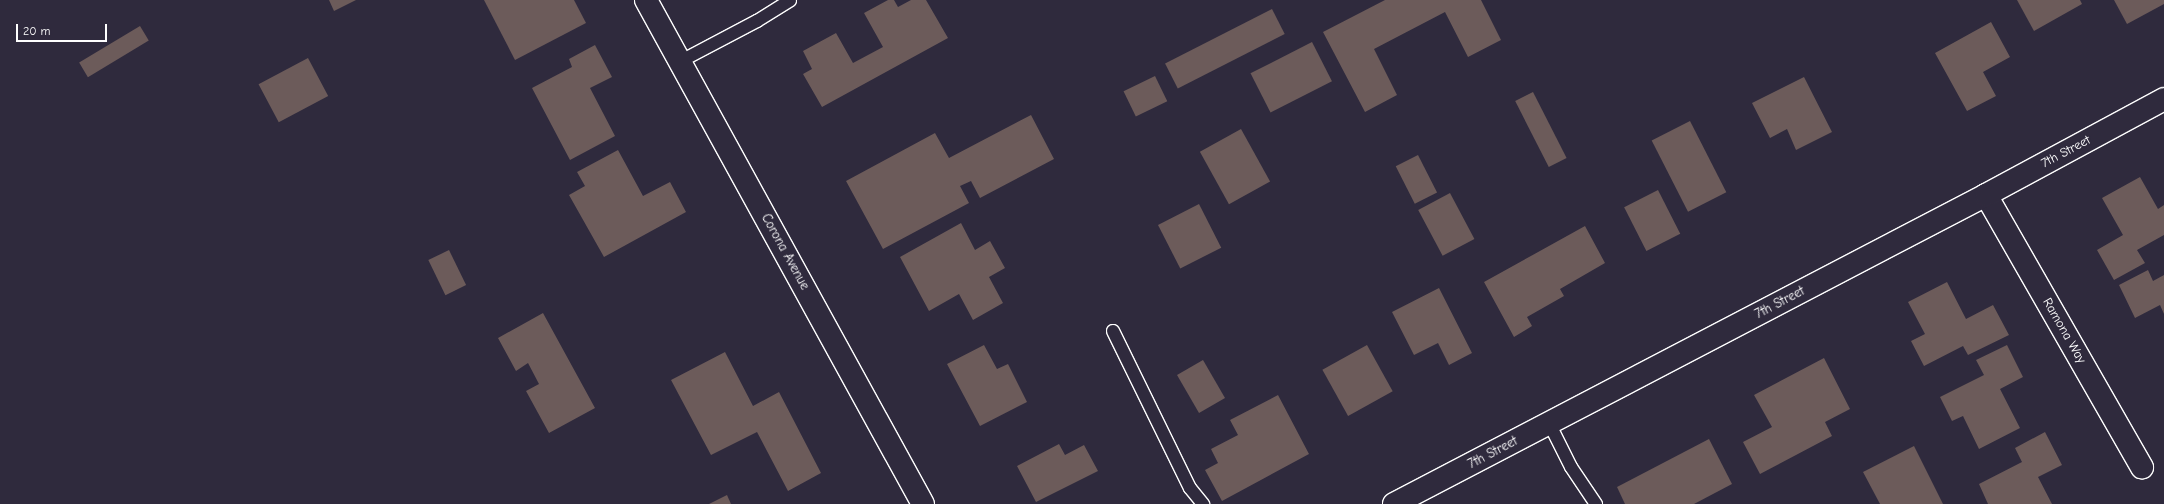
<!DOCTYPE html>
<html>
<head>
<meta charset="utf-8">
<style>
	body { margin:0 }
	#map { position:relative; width:2164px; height:504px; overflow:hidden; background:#2f2a3d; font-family:"Comic Neue",sans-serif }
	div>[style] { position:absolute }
	.building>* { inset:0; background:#6c5b5a; transform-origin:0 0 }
	.roads { filter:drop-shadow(1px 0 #fff) drop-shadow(-1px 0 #fff) drop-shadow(0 1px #fff) drop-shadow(0 -1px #fff) }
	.service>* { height:12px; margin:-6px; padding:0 6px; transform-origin:6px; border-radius:6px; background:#2f2a3d }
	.minor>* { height:22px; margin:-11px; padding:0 11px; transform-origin:11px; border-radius:11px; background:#2f2a3d }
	span { translate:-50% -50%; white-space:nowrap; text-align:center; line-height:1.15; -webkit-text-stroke:3.5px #2f2a3d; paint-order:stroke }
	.street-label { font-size:13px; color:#fff }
	.scale { position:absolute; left:16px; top:24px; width:91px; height:18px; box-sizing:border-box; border:2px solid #fff; border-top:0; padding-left:5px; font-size:12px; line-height:14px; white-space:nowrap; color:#fff; -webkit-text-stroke:3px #2f2a3d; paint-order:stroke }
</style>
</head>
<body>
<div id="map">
	<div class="building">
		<i style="clip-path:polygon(329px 0,356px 0,334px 11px)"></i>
		<i style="clip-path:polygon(484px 0,574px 0,586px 23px,515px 60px)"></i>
		<i style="clip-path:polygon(888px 0,894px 0,898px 7px,911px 0,926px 0,948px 38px,822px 107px,803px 74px,812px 69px,803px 51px,836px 33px,853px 63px,883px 47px,864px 13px)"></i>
		<i style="clip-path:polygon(1385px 0,1481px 0,1501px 40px,1468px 57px,1445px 12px,1374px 49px,1397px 95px,1365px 112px,1323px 32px)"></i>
		<i style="clip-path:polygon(2017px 0,2080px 0,2082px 4px,2034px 31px)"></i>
		<i style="clip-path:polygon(2114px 0,2164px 0,2164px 4px,2127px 24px)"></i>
		<i style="left:1272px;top:9px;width:28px;height:120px;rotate:63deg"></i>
		<i style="clip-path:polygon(1991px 22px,2010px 57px,1983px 72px,1996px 96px,1967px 111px,1935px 53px)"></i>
		<i style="left:140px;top:26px;width:17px;height:71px;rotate:59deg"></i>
		<i style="left:1312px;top:42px;width:44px;height:69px;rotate:63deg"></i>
		<i style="clip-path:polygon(595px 45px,612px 77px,590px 88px,615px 136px,570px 160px,532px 88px,572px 67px,569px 59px)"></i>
		<i style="left:308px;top:58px;width:43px;height:56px;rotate:62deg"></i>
		<i style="left:1155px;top:76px;width:28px;height:35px;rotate:64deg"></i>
		<i style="clip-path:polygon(1804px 77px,1832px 132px,1796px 150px,1787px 129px,1770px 138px,1752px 103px)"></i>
		<i style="left:1533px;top:92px;width:74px;height:20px;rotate:63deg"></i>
		<i style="clip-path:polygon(1031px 115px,1054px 159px,980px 198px,971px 181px,960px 186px,969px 203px,883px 249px,846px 181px,935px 133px,949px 158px)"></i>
		<i style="left:1690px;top:121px;width:80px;height:43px;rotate:63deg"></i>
		<i style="left:1241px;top:129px;width:60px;height:47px;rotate:61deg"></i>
		<i style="clip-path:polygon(618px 150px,643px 196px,670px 182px,686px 212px,604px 257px,569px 195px,585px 186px,577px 172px)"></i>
		<i style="left:1418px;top:155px;width:42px;height:25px;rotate:63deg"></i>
		<i style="clip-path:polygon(2140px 177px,2158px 209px,2164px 205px,2164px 235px,2137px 250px,2145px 263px,2114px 280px,2097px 250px,2123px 235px,2102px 198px)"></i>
		<i style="left:1658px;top:190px;width:49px;height:38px;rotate:63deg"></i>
		<i style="left:1450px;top:193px;width:52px;height:36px;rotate:62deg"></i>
		<i style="left:1199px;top:204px;width:49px;height:46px;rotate:63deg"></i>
		<i style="clip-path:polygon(961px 223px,975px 250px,990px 241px,1005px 268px,989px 277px,1003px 303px,973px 320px,959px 294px,929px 311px,900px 257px)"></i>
		<i style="clip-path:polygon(1585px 226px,1605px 263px,1560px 289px,1564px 296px,1527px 317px,1532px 326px,1514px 337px,1484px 282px)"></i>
		<i style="left:449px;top:250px;width:39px;height:23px;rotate:64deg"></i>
		<i style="clip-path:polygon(2148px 270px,2153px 281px,2164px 275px,2164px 314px,2160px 305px,2135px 318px,2119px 285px)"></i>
		<i style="clip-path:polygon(1947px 282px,1966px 319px,1993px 305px,2009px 335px,1968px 355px,1963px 346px,1924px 366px,1911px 341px,1925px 334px,1908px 302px)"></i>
		<i style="clip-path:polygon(1439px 288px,1472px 353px,1449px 365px,1438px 343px,1414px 355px,1392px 312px)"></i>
		<i style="clip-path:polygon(543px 313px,595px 408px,549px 433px,526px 391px,539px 384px,528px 363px,516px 371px,498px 338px)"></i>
		<i style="clip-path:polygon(984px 345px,997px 369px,1008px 364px,1027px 402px,980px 426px,947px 364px)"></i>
		<i style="left:1367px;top:345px;width:53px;height:51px;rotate:61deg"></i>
		<i style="clip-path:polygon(2007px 345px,2023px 377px,2000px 389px,2020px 428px,1979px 449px,1963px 416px,1952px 421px,1940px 397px,1984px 375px,1976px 360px)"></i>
		<i style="clip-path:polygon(725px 352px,753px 406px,779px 392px,821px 473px,788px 491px,757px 432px,711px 455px,671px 380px)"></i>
		<i style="clip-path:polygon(1824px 358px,1850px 409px,1825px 422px,1832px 436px,1760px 474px,1743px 442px,1772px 427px,1754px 395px)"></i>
		<i style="left:1203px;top:360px;width:44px;height:30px;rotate:60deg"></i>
		<i style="clip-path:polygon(1278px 395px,1309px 454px,1222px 501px,1205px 470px,1218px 463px,1211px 449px,1238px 435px,1230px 420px)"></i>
		<i style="clip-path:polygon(2045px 432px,2062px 465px,2038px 477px,2052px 504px,1988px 504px,1979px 484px,2022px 462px,2015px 448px)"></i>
		<i style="clip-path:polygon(1709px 439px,1732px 484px,1694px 504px,1625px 504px,1617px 487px)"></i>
		<i style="clip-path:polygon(1059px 444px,1065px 455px,1084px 445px,1098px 471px,1036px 502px,1017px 466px)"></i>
		<i style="clip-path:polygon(1914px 446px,1943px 504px,1880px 504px,1863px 472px)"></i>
		<i style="clip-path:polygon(727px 495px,731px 504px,709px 504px)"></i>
	</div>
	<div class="roads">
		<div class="service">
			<i style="left:681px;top:61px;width:86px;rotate:-27.8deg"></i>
			<i style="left:757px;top:21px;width:39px;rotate:-32deg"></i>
			<i style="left:1113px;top:331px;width:175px;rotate:63.9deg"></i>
			<i style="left:1190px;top:488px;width:21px;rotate:51deg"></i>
			<i style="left:1549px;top:423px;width:49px;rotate:63.4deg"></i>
			<i style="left:1571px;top:467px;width:45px;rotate:56deg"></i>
		</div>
		<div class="minor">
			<i style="left:646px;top:0;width:575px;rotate:61.21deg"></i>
			<i style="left:1986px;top:195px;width:314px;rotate:60.2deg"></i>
			<i style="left:1394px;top:504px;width:668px;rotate:-27.56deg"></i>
			<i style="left:1986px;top:195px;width:202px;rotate:-28.3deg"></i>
		</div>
	</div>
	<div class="street-label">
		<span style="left:2066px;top:152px;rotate:-28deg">7th Street</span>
		<span style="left:785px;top:252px;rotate:61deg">Corona Avenue</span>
		<span style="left:1780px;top:303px;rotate:-28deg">7th Street</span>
		<span style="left:2064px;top:331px;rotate:60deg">Ramona Way</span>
		<span style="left:1493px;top:453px;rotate:-28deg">7th Street</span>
	</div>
	<div class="scale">20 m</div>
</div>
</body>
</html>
